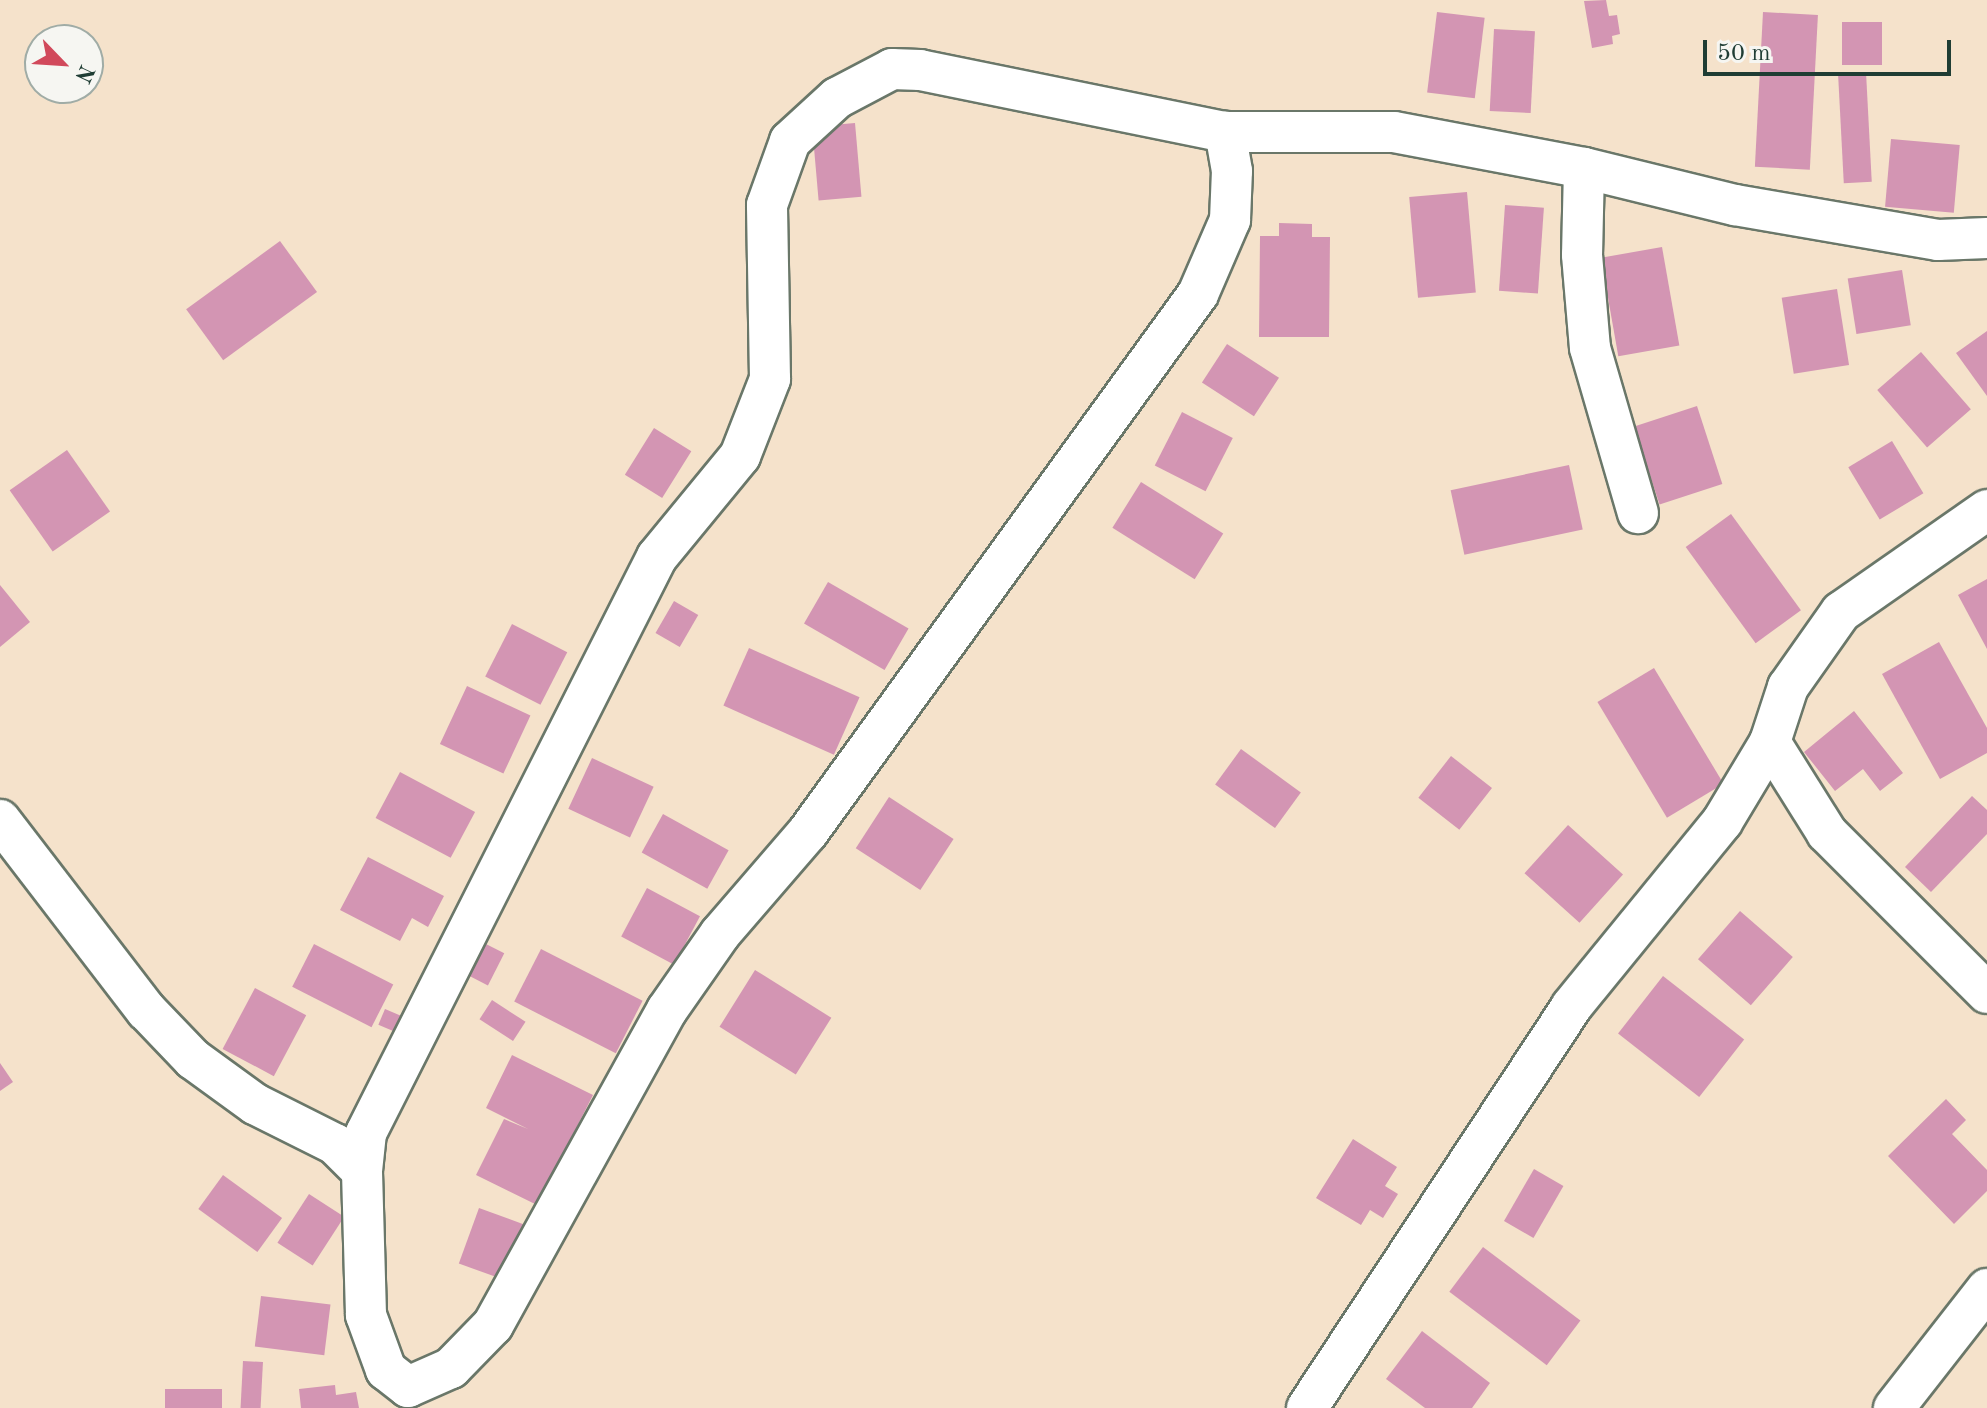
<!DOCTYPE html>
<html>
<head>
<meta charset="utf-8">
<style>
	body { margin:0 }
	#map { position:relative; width:1987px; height:1408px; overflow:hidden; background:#f5e2cb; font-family:"Old Standard TT",serif }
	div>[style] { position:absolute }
	.building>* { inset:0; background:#d395b3; transform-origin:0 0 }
	.roads { filter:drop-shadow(2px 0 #6a7769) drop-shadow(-2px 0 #6a7769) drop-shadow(0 2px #6a7769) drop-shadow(0 -2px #6a7769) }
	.street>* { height:40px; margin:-20px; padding:0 20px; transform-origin:20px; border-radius:20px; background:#fff }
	span { translate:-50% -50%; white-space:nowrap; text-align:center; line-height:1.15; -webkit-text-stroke:7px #f6f6f2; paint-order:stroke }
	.north { position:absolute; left:24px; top:24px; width:80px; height:80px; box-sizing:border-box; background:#f6f6f2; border:2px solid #a0aca6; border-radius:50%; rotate:115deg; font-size:22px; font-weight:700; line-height:32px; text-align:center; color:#1f3d34 }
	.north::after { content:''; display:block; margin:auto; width:28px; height:36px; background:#d1495b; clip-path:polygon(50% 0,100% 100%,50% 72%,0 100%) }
	.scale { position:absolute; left:1703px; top:40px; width:248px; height:36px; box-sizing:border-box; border:4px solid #1f3d34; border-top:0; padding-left:10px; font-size:24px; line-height:28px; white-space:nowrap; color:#1f3d34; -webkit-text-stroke:6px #f6f6f2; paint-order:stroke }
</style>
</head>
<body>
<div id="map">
	<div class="building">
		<i style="clip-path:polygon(1606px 0,1609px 16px,1617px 15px,1620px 34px,1612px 36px,1613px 44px,1592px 48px,1584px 1px)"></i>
		<i style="left:1437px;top:12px;width:48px;height:81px;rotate:7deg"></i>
		<i style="left:1763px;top:12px;width:55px;height:155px;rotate:3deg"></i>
		<i style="left:1842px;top:22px;width:40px;height:43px"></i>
		<i style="left:1494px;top:29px;width:41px;height:82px;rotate:3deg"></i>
		<i style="left:1866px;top:72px;width:110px;height:28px;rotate:87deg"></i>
		<i style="left:855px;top:123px;width:74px;height:43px;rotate:85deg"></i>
		<i style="left:1891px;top:139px;width:69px;height:68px;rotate:5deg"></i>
		<i style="left:1467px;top:192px;width:101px;height:58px;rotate:85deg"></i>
		<i style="left:1505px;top:205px;width:39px;height:86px;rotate:4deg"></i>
		<i style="clip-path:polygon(1279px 223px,1312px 224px,1312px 237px,1330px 237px,1329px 337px,1259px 337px,1260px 236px,1279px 236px)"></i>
		<i style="left:280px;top:241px;width:63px;height:116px;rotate:54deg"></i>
		<i style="left:1662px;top:247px;width:100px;height:62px;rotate:80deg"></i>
		<i style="left:1902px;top:270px;width:56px;height:55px;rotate:81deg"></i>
		<i style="left:1837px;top:289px;width:77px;height:56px;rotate:81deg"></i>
		<i style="clip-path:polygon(1987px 331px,1987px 396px,1956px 353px)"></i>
		<i style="left:1227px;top:344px;width:62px;height:46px;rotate:33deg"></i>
		<i style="left:1921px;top:352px;width:76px;height:58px;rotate:49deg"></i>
		<i style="left:1697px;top:406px;width:82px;height:66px;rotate:72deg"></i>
		<i style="left:1182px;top:412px;width:57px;height:60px;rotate:27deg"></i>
		<i style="left:654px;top:428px;width:44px;height:55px;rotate:32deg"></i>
		<i style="left:1892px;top:441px;width:61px;height:51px;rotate:59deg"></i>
		<i style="left:67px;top:450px;width:75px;height:70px;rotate:55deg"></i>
		<i style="left:1569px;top:465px;width:66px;height:121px;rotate:78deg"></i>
		<i style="left:1141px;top:482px;width:97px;height:54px;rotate:32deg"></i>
		<i style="left:1731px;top:514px;width:119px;height:56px;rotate:54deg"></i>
		<i style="clip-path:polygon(1987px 579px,1987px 649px,1958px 595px)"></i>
		<i style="left:828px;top:582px;width:93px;height:48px;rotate:30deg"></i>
		<i style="clip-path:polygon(0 585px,30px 622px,0 647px)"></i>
		<i style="left:674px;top:601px;width:28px;height:37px;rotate:30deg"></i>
		<i style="left:512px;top:624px;width:62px;height:59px;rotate:27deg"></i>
		<i style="clip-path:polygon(1939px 642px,1987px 728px,1987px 753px,1940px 779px,1882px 674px)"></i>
		<i style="left:749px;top:648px;width:121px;height:63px;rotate:24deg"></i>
		<i style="left:1654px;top:668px;width:135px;height:66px;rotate:59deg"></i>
		<i style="left:467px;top:686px;width:70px;height:64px;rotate:25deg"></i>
		<i style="clip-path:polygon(1854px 711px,1903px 773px,1880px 791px,1863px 769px,1835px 791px,1804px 752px)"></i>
		<i style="left:1241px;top:749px;width:74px;height:44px;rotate:36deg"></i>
		<i style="left:1451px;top:756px;width:52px;height:53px;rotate:38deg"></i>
		<i style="left:592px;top:758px;width:68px;height:56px;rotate:25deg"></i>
		<i style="left:400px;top:772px;width:85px;height:52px;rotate:28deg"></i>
		<i style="clip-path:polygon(1972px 796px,1987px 810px,1987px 834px,1931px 892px,1905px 867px)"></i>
		<i style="left:889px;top:797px;width:77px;height:61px;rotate:33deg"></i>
		<i style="left:663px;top:814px;width:75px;height:44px;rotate:29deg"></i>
		<i style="left:1568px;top:825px;width:74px;height:65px;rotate:42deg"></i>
		<i style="clip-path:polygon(368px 857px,444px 896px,428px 927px,412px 918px,400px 941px,340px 910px)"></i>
		<i style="left:647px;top:888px;width:60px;height:55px;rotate:28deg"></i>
		<i style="left:1740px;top:911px;width:70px;height:64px;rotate:41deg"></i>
		<i style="left:482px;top:942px;width:25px;height:36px;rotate:27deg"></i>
		<i style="left:314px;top:944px;width:89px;height:48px;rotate:27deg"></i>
		<i style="left:541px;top:949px;width:114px;height:59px;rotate:27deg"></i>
		<i style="left:755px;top:970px;width:90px;height:67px;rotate:32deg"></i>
		<i style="left:1663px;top:976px;width:103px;height:73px;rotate:38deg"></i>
		<i style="left:255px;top:988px;width:58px;height:69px;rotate:28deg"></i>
		<i style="left:492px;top:1000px;width:40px;height:23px;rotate:33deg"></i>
		<i style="left:385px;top:1009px;width:25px;height:17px;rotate:23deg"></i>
		<i style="clip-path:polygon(512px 1055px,593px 1095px,537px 1205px,476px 1175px,504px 1119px,528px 1129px,486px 1108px)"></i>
		<i style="clip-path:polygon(0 1063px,13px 1082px,0 1091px)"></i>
		<i style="clip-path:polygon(1946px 1099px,1966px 1120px,1952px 1134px,1987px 1170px,1987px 1191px,1954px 1224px,1888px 1156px)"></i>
		<i style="clip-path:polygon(1353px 1139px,1397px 1167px,1385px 1186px,1398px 1194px,1383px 1218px,1370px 1210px,1361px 1225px,1316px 1198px)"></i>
		<i style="left:1534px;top:1169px;width:34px;height:60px;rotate:30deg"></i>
		<i style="left:223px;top:1175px;width:73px;height:42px;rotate:36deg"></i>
		<i style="left:309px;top:1194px;width:42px;height:58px;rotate:33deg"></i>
		<i style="left:479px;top:1208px;width:48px;height:59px;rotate:20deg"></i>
		<i style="left:1483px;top:1247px;width:122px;height:56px;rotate:37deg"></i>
		<i style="left:261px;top:1296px;width:70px;height:51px;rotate:7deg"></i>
		<i style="clip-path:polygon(1422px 1331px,1490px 1383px,1472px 1408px,1425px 1408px,1386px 1379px)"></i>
		<i style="left:243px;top:1361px;width:20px;height:47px;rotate:3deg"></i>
		<i style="clip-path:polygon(335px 1385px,336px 1395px,356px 1392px,359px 1408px,301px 1408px,299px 1389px)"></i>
		<i style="left:222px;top:1389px;width:19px;height:57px;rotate:90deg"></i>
	</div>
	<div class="roads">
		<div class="street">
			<i style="left:1584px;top:168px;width:87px;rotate:91.3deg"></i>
			<i style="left:1582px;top:255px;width:93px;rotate:85.1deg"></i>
			<i style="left:1590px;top:348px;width:172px;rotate:73.8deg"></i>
			<i style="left:1770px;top:742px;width:107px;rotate:57.9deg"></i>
			<i style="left:1827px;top:833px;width:226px;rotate:45deg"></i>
			<i style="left:0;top:820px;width:240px;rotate:52.5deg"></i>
			<i style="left:146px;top:1010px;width:68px;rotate:46.2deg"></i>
			<i style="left:193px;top:1059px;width:77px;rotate:36deg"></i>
			<i style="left:255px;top:1104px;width:89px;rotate:26.6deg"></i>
			<i style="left:335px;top:1144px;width:38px;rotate:45deg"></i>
			<i style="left:408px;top:1387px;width:28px;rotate:-142deg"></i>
			<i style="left:386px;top:1370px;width:59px;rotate:-110deg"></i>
			<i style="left:366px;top:1315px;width:144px;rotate:-91.6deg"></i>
			<i style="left:362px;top:1171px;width:38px;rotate:-84deg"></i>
			<i style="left:366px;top:1133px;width:645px;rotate:-63.2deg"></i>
			<i style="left:657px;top:557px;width:131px;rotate:-50.6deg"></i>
			<i style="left:740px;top:456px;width:83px;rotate:-68.7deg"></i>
			<i style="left:770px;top:379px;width:174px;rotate:-91deg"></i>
			<i style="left:767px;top:205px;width:68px;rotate:-70.2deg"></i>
			<i style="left:790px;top:141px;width:64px;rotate:-42.5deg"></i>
			<i style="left:837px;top:98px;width:62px;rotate:-27.8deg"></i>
			<i style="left:892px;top:69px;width:28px;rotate:2deg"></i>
			<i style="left:920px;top:70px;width:311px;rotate:11.5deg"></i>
			<i style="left:1225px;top:132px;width:169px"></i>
			<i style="left:1394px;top:132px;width:193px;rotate:10.7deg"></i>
			<i style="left:1584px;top:168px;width:155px;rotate:13.8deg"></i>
			<i style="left:1735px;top:205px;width:206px;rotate:9.8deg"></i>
			<i style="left:1938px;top:240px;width:49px;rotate:-2.3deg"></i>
			<i style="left:408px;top:1387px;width:47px;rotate:-23.8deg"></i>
			<i style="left:451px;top:1368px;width:60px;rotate:-45.7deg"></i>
			<i style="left:493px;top:1325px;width:360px;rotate:-61.1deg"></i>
			<i style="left:667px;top:1010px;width:93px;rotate:-55.1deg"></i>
			<i style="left:720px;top:934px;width:135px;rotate:-49.2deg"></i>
			<i style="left:808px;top:832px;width:664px;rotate:-54.06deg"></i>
			<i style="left:1198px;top:294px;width:81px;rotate:-66.6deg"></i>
			<i style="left:1230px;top:220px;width:49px;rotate:-87.7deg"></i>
			<i style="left:1232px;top:171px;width:40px;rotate:-100deg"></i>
			<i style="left:1307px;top:1408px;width:480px;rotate:-56.6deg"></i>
			<i style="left:1571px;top:1007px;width:239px;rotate:-50.8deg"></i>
			<i style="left:1722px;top:822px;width:93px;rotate:-59deg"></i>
			<i style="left:1770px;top:742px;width:58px;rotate:-71.9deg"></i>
			<i style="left:1788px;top:687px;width:92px;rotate:-54.8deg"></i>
			<i style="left:1841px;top:612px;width:178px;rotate:-34.9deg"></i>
			<i style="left:1894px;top:1408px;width:151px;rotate:-52deg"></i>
		</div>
	</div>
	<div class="north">N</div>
	<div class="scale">50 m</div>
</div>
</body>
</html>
